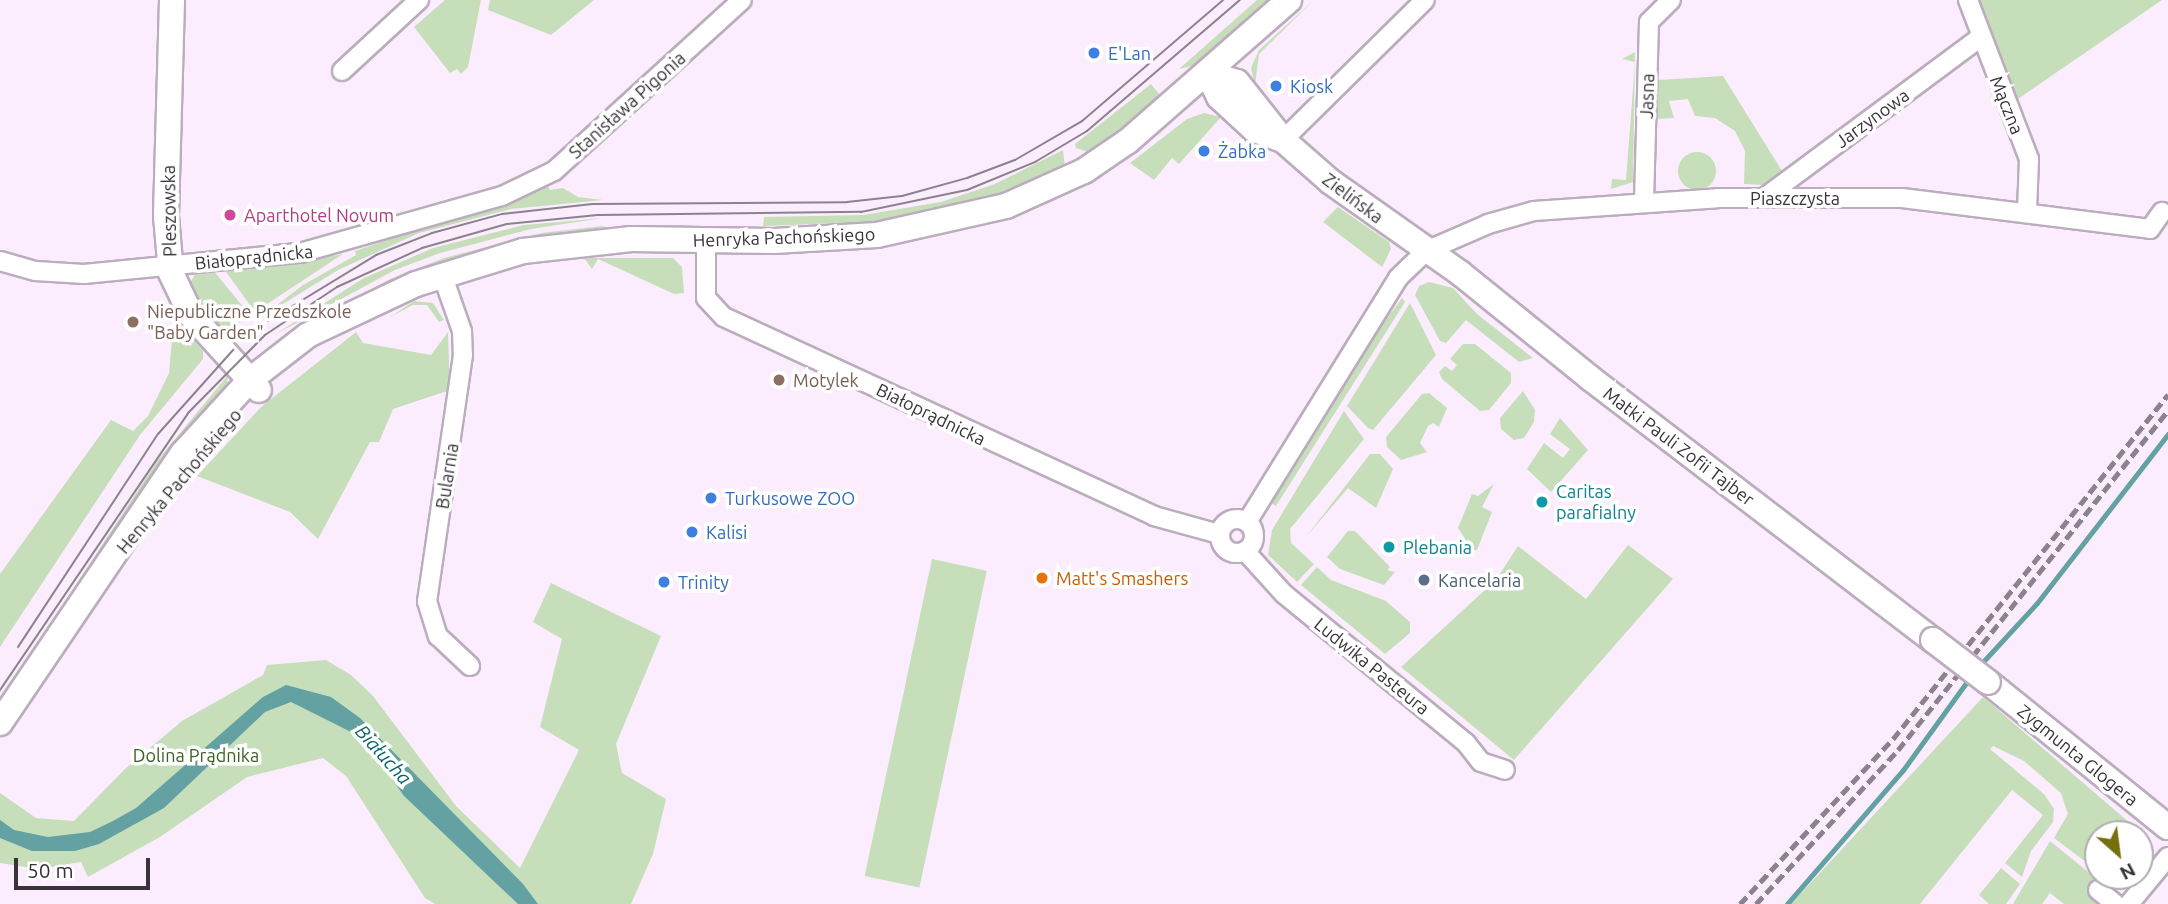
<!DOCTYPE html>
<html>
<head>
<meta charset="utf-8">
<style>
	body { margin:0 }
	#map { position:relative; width:2168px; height:904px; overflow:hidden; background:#fcedfe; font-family:Ubuntu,sans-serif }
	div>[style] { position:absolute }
	.green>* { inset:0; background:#c7debb; transform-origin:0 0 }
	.round { border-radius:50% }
	.water>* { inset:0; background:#63a1a3 }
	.stream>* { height:5px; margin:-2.5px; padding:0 2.5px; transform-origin:2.5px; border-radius:2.5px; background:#63a1a3 }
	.roads { filter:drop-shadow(2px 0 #bbadbd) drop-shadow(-2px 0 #bbadbd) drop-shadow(0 2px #bbadbd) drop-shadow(0 -2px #bbadbd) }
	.street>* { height:18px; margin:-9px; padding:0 9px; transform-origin:9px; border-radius:9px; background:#fff }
	.street>.ring { margin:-9px; padding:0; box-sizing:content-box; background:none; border:18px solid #fff; border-radius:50% }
	.secondary>* { height:24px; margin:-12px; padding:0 12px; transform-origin:12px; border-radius:12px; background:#fff }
	.tram>* { height:2px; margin:-1px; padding:0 1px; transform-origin:1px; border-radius:1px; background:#8b828d }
	.rail>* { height:5px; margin-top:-2.5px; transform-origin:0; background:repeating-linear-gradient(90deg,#8b828d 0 10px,transparent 0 15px) }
	.bridges { filter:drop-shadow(2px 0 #bbadbd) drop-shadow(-2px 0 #bbadbd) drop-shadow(0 2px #bbadbd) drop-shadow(0 -2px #bbadbd) }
	.secondary-bridge>* { height:24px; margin:-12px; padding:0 12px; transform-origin:12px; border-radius:12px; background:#fff }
	.dots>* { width:19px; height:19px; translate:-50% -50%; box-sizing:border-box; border:4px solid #fff; border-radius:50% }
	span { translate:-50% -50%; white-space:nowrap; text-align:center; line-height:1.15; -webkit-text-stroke:7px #fff; paint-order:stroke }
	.shop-label { font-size:18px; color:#366cbe }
	.left { translate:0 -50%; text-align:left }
	.street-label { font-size:18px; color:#383239 }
	.hotel-label { font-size:18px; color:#b23c85 }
	.education-label { font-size:18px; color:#785e54 }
	.culture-label { font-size:18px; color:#0d838f }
	.food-label { font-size:18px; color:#c56008 }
	.service-label { font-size:18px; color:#4e5e75 }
	.park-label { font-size:18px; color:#3c5f26 }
	.water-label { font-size:19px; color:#076265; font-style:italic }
	.north { position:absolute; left:2084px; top:820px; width:70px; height:70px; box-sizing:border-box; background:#fff; border:2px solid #afadb0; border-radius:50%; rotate:152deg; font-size:19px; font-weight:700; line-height:28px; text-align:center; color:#383239 }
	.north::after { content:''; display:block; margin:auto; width:24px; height:32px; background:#766f0d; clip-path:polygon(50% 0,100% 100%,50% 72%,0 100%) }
	.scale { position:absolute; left:14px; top:858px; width:136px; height:32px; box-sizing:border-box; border:4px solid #383239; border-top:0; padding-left:9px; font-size:21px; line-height:24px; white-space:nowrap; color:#383239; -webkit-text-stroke:5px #fff; paint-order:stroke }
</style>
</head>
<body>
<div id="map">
	<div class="green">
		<i style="clip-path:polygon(445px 0,481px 0,468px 67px,461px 74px,457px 69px,450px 73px,414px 27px)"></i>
		<i style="clip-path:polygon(490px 0,594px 0,551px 35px,488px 10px)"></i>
		<i style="clip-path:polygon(1257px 0,1267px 0,1192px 66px,1179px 69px)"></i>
		<i style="clip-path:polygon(1314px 0,1259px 54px,1255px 85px,1251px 68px,1259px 50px)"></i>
		<i style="clip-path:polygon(1977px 0,2162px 0,2012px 103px)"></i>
		<i style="clip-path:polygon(1635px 52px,1633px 182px,1611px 189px,1612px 179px,1626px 180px,1635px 62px,1622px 59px)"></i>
		<i style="clip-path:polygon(1723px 76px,1782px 171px,1762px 185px,1744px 184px,1745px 151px,1735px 131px,1715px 118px,1695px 116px,1688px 99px,1669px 101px,1674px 118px,1657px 119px,1658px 80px)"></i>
		<i style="clip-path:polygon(1151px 84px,1160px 95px,1123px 130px,1091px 153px,1076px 148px,1075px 144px)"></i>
		<i style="clip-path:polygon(1204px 113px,1221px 117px,1179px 164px,1172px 158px,1154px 180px,1130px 163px,1187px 119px)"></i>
		<i style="clip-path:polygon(1063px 150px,1065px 167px,1015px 194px,923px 220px,763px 226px,764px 217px,863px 215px,941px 202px,995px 184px)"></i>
		<i class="round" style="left:1678px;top:152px;width:38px;height:38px"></i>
		<i style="clip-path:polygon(548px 186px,550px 190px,563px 188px,578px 197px,603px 200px,511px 209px,419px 233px,338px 270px,260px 318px,303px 285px,356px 255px,355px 251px)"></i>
		<i style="clip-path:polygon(1338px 207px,1389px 242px,1391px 249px,1382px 267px,1323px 222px)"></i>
		<i style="clip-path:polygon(603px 218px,531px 229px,440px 253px,395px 270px,274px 335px,364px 278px,433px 248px,524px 225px)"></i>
		<i style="clip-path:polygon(602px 226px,614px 230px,538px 238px,442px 263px,300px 328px,390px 279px,444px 258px,541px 233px)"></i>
		<i style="clip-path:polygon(343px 254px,255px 312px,224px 269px,289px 264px)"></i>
		<i style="clip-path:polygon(584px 258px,673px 258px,682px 267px,684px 293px,674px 294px,598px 259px,592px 269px)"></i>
		<i style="clip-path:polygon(213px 270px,249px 314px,224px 337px,204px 316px,188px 287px,195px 274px)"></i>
		<i style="clip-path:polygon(1429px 282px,1453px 288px,1477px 314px,1533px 358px,1519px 362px,1466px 320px,1446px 343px,1440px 341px,1415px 295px,1419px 286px)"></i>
		<i style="clip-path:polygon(1402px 298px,1405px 302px,1276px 506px,1271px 503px,1365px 348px)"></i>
		<i style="clip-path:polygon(414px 301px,433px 303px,444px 320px,439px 322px,427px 305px,413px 305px,390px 317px)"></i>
		<i style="clip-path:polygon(1410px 303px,1436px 355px,1373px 430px,1368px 428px,1347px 406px)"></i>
		<i style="clip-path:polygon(174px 317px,203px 351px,203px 359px,140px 435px,0 647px,0 574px,111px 420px,133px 431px,148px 416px,169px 373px)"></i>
		<i style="clip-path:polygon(356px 332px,363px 343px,431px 355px,448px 332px,450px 390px,393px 409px,379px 442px,370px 442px,318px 539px,290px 512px,197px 476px,261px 407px)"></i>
		<i style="clip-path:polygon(1463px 344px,1475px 344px,1511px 373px,1511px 383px,1489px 410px,1480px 411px,1442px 379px,1439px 372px,1445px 366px,1452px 371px,1457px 365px,1450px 359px)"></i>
		<i style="clip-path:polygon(228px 375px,227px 388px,25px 663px,157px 461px)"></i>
		<i style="clip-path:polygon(1523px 391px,1535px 410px,1534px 422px,1524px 438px,1514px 440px,1501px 429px,1500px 418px)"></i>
		<i style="clip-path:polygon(1429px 393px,1447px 408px,1439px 427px,1433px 423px,1428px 426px,1420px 443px,1427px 452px,1401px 460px,1387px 447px,1386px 437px,1422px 394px)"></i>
		<i style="clip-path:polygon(1344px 411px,1364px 439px,1290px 529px,1291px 543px,1314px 564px,1297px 582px,1268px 555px,1272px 530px)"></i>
		<i style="clip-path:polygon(1560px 418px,1588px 450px,1551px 492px,1527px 469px,1544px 443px,1563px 458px,1570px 449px,1550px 434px)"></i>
		<i style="clip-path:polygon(1370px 454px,1380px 454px,1393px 469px,1376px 508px,1348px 488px,1306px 537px)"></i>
		<i style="clip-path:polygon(1494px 484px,1482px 507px,1492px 512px,1477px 550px,1472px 550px,1458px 528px,1472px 494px,1478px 496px)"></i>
		<i style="clip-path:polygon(1348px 531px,1355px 531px,1390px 567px,1387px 570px,1395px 572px,1384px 585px,1340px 569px,1327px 557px)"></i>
		<i style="clip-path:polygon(1628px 545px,1673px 579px,1514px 760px,1401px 667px,1496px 580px,1518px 546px,1586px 599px)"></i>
		<i style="left:932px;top:559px;width:56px;height:324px;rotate:12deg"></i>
		<i style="clip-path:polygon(1317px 567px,1331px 580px,1386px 601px,1410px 622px,1410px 633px,1385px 654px,1301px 585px)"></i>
		<i style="clip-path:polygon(551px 583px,661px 636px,616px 744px,622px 773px,666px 799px,653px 854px,631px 904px,435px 904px,425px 898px,346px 776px,323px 758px,247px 777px,160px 837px,88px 877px,81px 862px,39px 869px,0 863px,0 793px,36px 818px,74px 821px,126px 768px,182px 721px,263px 675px,267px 665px,326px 660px,351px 675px,373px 696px,456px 806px,520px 868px,579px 750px,540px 727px,562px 639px,533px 622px)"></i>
		<i style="clip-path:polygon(1983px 697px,2151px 841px,2140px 862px,2140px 834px,2098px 834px,2098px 871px,2054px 838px,2068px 814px,2061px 793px,2024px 761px,1993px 746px,1990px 749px,2044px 794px,2054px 809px,2053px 822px,2031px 851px,2022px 877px,2005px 863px,2043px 815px,2012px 790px,1920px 904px,1791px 904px)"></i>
		<i style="clip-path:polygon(2050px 841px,2103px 884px,2101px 904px,2064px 904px,2050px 893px,2042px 904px,2013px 904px)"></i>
		<i style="clip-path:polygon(2001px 868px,2020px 884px,2006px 904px,1989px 904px,1979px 895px)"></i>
	</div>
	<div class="water">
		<i style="clip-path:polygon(286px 685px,331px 697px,360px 718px,523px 884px,538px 904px,518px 904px,404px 796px,374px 753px,351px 732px,291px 702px,265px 712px,164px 808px,99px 844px,75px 851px,32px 851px,0 838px,0 820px,14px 830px,48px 837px,90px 832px,113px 821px,136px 808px,263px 697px)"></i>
	</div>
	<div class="stream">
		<i style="left:1980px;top:665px;width:84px;rotate:-47.4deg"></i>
		<i style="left:2037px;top:603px;width:214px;rotate:-52.2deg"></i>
		<i style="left:1787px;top:904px;width:177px;rotate:-49.1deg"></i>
		<i style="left:1903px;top:770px;width:116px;rotate:-54.1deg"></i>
	</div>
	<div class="roads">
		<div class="street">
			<i style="left:1968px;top:0;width:170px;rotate:69deg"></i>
			<i style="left:2029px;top:159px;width:53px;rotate:92.2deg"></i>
			<i style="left:342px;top:71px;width:105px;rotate:-42.7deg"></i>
			<i style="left:1283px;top:140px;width:199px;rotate:-44.6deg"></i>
			<i style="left:1764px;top:198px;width:270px;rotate:-36.6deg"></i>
			<i style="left:1644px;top:201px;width:179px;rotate:-88.4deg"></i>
			<i style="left:1649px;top:22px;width:31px;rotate:-45deg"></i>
			<i style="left:706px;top:241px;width:57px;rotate:90deg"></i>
			<i style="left:706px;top:298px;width:26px;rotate:47deg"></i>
			<i style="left:724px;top:317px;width:474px;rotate:24.8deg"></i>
			<i style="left:1154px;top:516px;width:67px;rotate:15.5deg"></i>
			<i style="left:0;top:261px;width:37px;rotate:16deg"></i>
			<i style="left:36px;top:271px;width:48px;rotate:3.6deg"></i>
			<i style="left:84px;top:274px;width:217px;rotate:-5.6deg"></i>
			<i style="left:300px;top:253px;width:210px;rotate:-15.8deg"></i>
			<i style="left:502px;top:196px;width:58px;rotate:-25.7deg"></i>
			<i style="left:554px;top:171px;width:254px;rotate:-42.3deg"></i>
			<i style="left:442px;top:274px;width:60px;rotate:70.7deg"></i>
			<i style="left:462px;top:331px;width:24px;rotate:88deg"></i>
			<i style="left:463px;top:355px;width:249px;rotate:98.3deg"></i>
			<i style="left:427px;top:601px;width:37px;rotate:73deg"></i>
			<i style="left:438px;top:636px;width:44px;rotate:43.2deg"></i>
			<i class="ring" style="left:1220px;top:519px;width:16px;height:16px"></i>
			<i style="left:1247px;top:522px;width:287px;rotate:-58.2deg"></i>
			<i style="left:1398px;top:278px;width:39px;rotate:-44deg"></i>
			<i style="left:1426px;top:251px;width:68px;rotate:-23.5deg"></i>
			<i style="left:1488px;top:224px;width:48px;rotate:-15.8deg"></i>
			<i style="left:1534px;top:211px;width:184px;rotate:-4deg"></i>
			<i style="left:1718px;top:198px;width:184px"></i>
			<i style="left:1902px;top:198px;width:250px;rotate:7.1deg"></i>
			<i style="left:2150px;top:229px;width:21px;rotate:-55deg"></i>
			<i style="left:1245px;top:551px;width:58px;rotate:47.8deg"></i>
			<i style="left:1284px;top:594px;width:235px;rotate:39.3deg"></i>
			<i style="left:1466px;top:743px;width:24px;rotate:52deg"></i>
			<i style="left:1481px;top:762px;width:25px;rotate:18deg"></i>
			<i style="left:2098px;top:890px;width:22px;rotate:39deg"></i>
			<i style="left:2129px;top:904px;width:61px;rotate:-50.3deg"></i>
		</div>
		<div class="secondary">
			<i style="left:172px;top:0;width:216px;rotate:91.6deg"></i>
			<i style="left:166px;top:216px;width:57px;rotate:85deg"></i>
			<i style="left:171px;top:273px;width:47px;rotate:64.5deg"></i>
			<i style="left:191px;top:315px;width:101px;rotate:47.8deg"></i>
			<i style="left:1207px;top:73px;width:31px;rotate:17deg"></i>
			<i style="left:1237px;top:82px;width:74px;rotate:51.6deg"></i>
			<i style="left:1283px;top:140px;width:64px;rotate:41.2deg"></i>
			<i style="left:1331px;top:182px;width:158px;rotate:35.2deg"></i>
			<i style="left:1460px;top:273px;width:167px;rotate:38.9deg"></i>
			<i style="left:1590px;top:378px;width:432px;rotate:37.4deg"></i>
			<i style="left:1207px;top:73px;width:27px;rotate:63deg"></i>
			<i style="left:1219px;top:97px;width:49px;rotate:42.5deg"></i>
			<i style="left:1255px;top:130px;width:30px;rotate:20deg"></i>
			<i style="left:1988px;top:682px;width:231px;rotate:38.9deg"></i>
			<i style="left:0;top:723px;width:326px;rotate:-55.9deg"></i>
			<i style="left:183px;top:453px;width:99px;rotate:-47.5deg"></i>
			<i style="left:250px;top:380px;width:73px;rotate:-37.8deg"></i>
			<i style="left:308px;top:335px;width:119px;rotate:-25.3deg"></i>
			<i style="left:416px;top:284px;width:112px;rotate:-17.1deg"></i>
			<i style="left:523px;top:251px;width:109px;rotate:-6.3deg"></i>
			<i style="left:631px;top:239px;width:143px;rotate:0.8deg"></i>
			<i style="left:774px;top:241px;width:103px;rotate:-3.3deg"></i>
			<i style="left:877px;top:235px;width:132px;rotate:-12.7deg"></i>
			<i style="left:1006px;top:206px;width:85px;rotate:-24.2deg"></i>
			<i style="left:1084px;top:171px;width:53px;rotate:-34.3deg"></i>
			<i style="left:1128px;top:141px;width:214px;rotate:-41.2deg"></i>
		</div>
	</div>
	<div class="tram">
		<i style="left:268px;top:321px;width:127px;rotate:-31.4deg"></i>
		<i style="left:376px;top:255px;width:60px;rotate:-21.4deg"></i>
		<i style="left:432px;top:233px;width:73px;rotate:-15.2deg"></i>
		<i style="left:502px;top:214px;width:91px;rotate:-6.3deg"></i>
		<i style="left:592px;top:204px;width:255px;rotate:-0.4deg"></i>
		<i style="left:847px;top:202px;width:55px;rotate:-6.2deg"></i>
		<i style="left:902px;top:196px;width:67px;rotate:-15.5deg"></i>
		<i style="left:967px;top:178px;width:51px;rotate:-20.6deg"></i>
		<i style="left:1015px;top:160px;width:78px;rotate:-30.2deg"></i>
		<i style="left:1082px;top:121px;width:186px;rotate:-40.6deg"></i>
		<i style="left:18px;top:647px;width:255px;rotate:-56.7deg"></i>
		<i style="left:158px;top:434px;width:113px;rotate:-48.2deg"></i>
		<i style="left:0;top:690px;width:335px;rotate:-55.8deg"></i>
		<i style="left:188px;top:413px;width:110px;rotate:-45.4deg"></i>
		<i style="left:265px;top:335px;width:87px;rotate:-33.7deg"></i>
		<i style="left:337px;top:287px;width:94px;rotate:-24.6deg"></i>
		<i style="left:422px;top:248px;width:88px;rotate:-15.8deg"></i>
		<i style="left:507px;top:224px;width:91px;rotate:-5.6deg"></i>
		<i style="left:598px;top:215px;width:263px;rotate:-0.7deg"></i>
		<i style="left:861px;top:212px;width:108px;rotate:-11.7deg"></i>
		<i style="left:967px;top:190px;width:74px;rotate:-22.4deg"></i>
		<i style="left:1035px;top:162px;width:61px;rotate:-30.8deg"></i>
		<i style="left:1087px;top:131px;width:201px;rotate:-40.6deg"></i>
	</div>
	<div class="rail">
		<i style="left:1740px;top:904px;width:225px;rotate:-47.2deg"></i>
		<i style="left:1893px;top:739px;width:441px;rotate:-51.4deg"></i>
		<i style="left:1756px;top:904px;width:209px;rotate:-47.3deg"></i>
		<i style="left:1898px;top:750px;width:433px;rotate:-51.5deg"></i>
	</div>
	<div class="bridges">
		<div class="secondary-bridge">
			<i style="left:1933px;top:640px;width:69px;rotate:37.4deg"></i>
		</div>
	</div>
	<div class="dots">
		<i style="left:1094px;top:53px;background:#3f7fe0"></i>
		<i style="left:1276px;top:86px;background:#3f7fe0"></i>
		<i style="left:1204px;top:151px;background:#3f7fe0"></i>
		<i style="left:230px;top:215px;background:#d1479c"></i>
		<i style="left:133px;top:322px;background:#8d6e63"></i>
		<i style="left:779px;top:380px;background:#8d6e63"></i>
		<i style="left:711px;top:498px;background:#3f7fe0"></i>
		<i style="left:1542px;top:502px;background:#0f9aa8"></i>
		<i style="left:692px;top:532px;background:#3f7fe0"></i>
		<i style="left:1389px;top:547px;background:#0f9aa8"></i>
		<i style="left:1042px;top:578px;background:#e8710a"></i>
		<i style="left:1424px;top:580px;background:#5c6f8a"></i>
		<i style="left:664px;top:582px;background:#3f7fe0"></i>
	</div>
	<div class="shop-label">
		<span class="left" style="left:1108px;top:53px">E'Lan</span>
		<span class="left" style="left:1290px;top:86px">Kiosk</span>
		<span class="left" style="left:1218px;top:151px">Żabka</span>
		<span class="left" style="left:725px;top:498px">Turkusowe ZOO</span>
		<span class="left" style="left:706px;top:532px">Kalisi</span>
		<span class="left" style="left:678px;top:582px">Trinity</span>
	</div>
	<div class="street-label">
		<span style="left:1647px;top:96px;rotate:-88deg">Jasna</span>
		<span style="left:627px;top:105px;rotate:-42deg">Stanisława Pigonia</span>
		<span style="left:2007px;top:105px;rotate:68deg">Mączna</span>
		<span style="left:1872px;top:118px;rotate:-36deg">Jarzynowa</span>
		<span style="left:1353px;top:198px;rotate:37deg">Zielińska</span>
		<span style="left:1795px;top:198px">Piaszczysta</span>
		<span style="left:169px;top:211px;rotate:-91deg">Pleszowska</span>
		<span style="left:784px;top:237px;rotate:-2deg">Henryka Pachońskiego</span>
		<span style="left:254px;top:257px;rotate:-6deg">Białoprądnicka</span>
		<span style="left:931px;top:414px;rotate:26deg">Białoprądnicka</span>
		<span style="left:1679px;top:446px;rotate:37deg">Matki Pauli Zofii Tajber</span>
		<span style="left:447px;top:476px;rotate:-81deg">Bularnia</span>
		<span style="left:179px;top:481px;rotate:-50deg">Henryka Pachońskiego</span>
		<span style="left:1372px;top:666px;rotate:39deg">Ludwika Pasteura</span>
		<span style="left:2078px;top:755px;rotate:39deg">Zygmunta Glogera</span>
	</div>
	<div class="hotel-label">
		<span class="left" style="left:244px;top:215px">Aparthotel Novum</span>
	</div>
	<div class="education-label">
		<span class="left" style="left:147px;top:322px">Niepubliczne Przedszkole<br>"Baby Garden"</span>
		<span class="left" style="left:793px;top:380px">Motylek</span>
	</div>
	<div class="culture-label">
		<span class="left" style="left:1556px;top:502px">Caritas<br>parafialny</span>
		<span class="left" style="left:1403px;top:547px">Plebania</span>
	</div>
	<div class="food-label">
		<span class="left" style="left:1056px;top:578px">Matt's Smashers</span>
	</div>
	<div class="service-label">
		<span class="left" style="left:1438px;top:580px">Kancelaria</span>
	</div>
	<div class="park-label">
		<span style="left:196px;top:755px">Dolina Prądnika</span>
	</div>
	<div class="water-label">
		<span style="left:383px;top:755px;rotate:48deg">Białucha</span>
	</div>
	<div class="north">N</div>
	<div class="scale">50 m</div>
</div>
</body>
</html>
